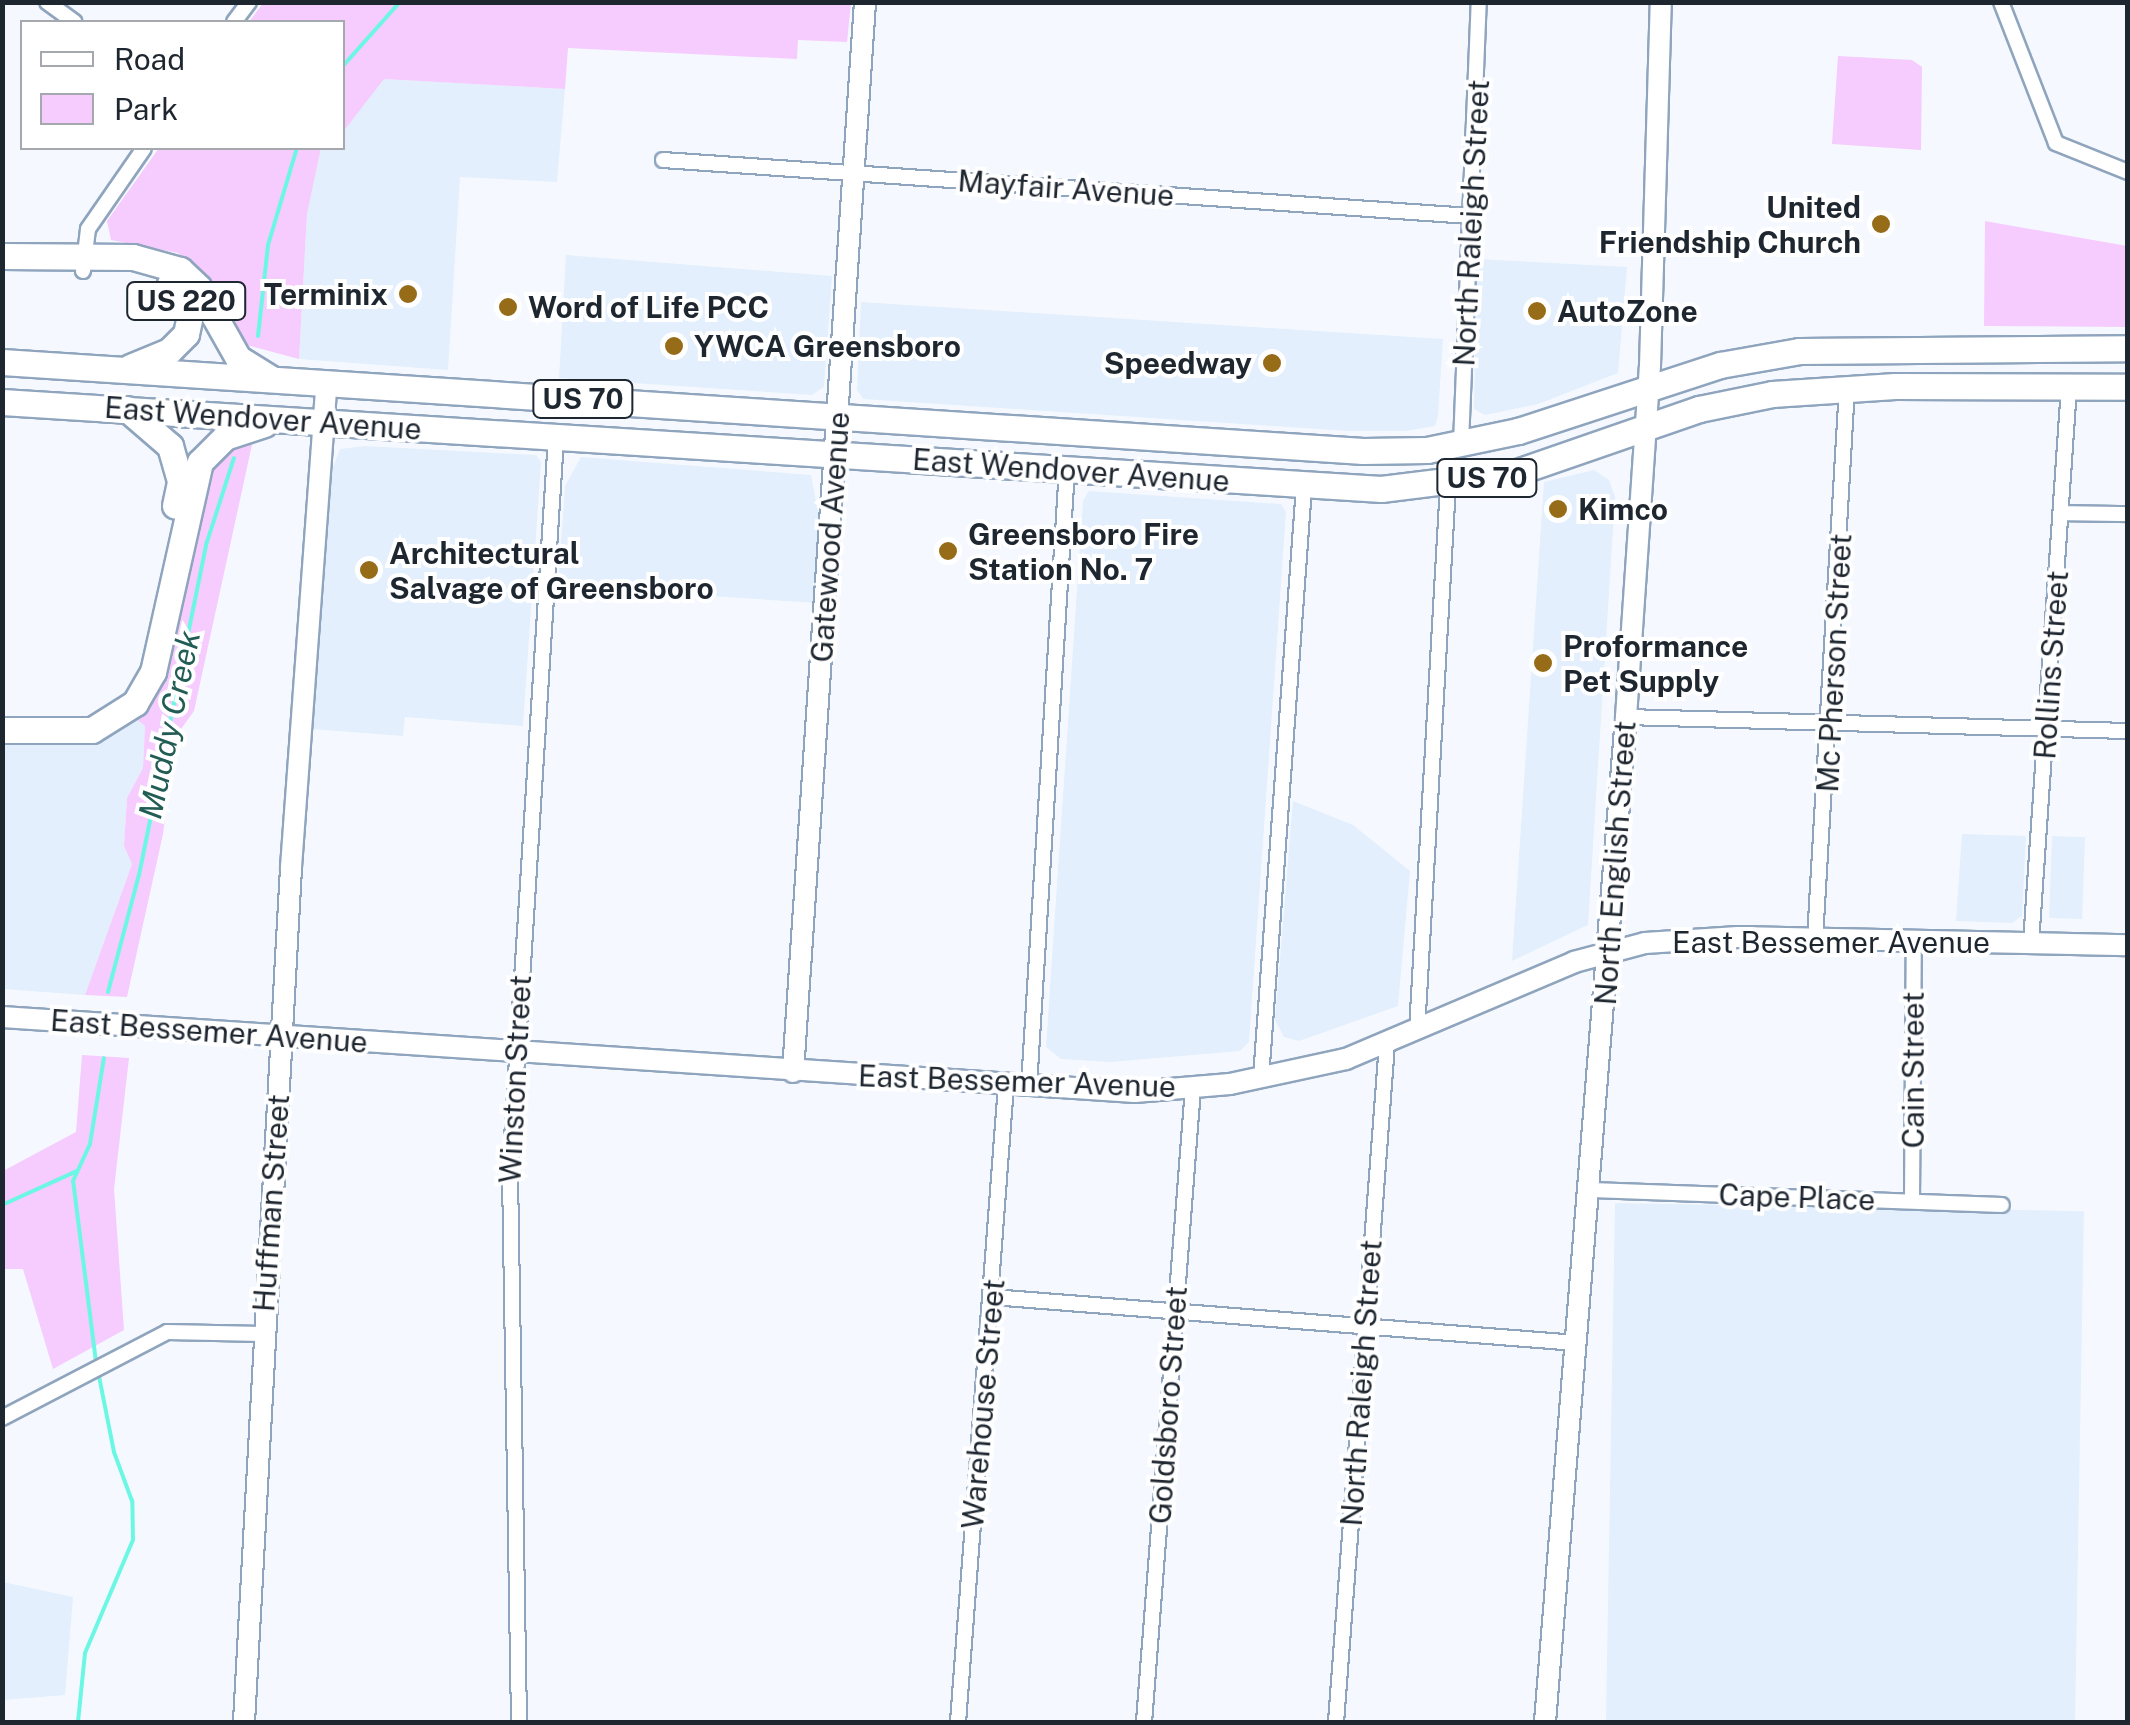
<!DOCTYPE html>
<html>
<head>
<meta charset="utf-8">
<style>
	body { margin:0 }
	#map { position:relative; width:2130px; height:1725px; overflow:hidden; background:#f5f9ff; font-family:"Public Sans",sans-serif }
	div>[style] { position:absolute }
	.built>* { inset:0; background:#e3effc; transform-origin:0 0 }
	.green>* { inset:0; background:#f6cbfd }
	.stream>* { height:4px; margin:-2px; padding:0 2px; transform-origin:2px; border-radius:2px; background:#6cf7e4 }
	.roads { filter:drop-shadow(2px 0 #8fa4bd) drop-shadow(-2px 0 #8fa4bd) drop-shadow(0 2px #8fa4bd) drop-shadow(0 -2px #8fa4bd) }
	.street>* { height:14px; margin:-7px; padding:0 7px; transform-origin:7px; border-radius:7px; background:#fff }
	.secondary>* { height:20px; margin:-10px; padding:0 10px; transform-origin:10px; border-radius:10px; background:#fff }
	.highway>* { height:25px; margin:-12.5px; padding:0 12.5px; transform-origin:12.5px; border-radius:12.5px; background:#fff }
	.dots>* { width:28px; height:28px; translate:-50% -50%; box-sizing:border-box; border:5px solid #fff; border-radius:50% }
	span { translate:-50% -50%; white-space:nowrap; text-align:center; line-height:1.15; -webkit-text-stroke:8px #fff; paint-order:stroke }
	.shield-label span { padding:2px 8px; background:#fff; border:2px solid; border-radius:8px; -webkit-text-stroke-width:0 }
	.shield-label { font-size:28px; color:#1e2630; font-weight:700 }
	.street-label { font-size:30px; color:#1e2630 }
	.poi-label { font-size:30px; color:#1e2630; font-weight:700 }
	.right { translate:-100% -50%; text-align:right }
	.left { translate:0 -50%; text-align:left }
	.water-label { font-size:32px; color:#225d55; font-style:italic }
	.frame { position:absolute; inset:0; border:5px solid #1e2630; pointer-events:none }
	.legend { position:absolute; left:20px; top:20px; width:325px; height:130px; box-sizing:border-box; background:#fff; border:2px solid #a5a8ac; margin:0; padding:12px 18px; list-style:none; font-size:30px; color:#1e2630 }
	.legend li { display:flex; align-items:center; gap:20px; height:50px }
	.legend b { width:50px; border:2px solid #a5a8ac }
</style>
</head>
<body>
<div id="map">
	<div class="built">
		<i style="clip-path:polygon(384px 79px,565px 89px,557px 182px,460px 177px,448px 370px,299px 359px,307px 214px,321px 148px,342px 148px,343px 132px)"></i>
		<i style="clip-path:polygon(566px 255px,832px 276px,824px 387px,812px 395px,559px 378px)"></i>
		<i style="clip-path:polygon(1477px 259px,1627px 267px,1618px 373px,1538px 404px,1485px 415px,1474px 409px)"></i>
		<i style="clip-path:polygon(861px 302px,1443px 339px,1438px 416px,1435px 426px,1406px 431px,1348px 431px,863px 399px,857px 390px)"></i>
		<i style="clip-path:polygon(364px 446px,536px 455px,541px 462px,523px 726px,405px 717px,403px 736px,312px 729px,331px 473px,340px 449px)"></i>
		<i style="clip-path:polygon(581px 457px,811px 475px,821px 527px,816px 603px,558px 586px,565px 486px)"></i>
		<i style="clip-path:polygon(1594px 470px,1609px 480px,1615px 497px,1588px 925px,1512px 961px,1544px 482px)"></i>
		<i style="clip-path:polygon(1089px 491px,1281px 504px,1286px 512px,1249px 1042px,1240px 1051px,1111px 1062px,1061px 1059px,1046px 1047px,1083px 501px)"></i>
		<i style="clip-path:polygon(135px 718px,145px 726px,143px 768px,127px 798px,124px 846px,132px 864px,85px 995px,3px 989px,2px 738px,100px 738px)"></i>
		<i style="clip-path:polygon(1293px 801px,1353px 825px,1410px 871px,1398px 1006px,1299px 1041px,1284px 1037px,1275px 1020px)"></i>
		<i style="clip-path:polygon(1962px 834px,2026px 836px,2022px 916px,2012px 923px,1956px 921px)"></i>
		<i style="left:2052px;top:836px;width:33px;height:82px;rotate:2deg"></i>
		<i style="left:1615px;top:1203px;width:469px;height:521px;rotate:1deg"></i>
		<i style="clip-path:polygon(3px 1582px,73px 1597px,65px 1695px,3px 1700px)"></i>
	</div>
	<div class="green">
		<i style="clip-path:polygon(263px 3px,851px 2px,851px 3px,847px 42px,798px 40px,797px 59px,568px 48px,565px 89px,384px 79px,343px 132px,342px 22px,249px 22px)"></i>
		<i style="clip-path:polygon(1838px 56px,1912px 60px,1922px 67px,1921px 150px,1832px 144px)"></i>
		<i style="clip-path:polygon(159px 148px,321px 148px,307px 214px,299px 359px,239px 343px,200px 270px,178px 253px,111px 240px,107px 221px)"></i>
		<i style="clip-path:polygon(1985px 221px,2127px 246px,2127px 327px,1984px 326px)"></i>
		<i style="clip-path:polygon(253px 440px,194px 711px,176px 736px,163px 834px,127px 997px,85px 995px,132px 864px,124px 846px,127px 798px,143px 768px,145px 726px,135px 718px,203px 474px,226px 450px)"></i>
		<i style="clip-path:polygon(82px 1055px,129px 1058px,114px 1189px,124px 1330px,53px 1369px,23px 1269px,3px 1269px,3px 1171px,76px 1132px)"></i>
	</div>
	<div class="stream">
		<i style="left:342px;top:67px;width:87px;rotate:-48.3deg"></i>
		<i style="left:258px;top:336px;width:92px;rotate:-83.7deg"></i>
		<i style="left:268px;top:245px;width:101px;rotate:-73.4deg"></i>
		<i style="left:108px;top:992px;width:121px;rotate:-75.2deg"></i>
		<i style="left:139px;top:875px;width:340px;rotate:-78.5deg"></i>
		<i style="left:207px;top:542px;width:88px;rotate:-72.2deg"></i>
		<i style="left:2px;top:1205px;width:82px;rotate:-24.4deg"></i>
		<i style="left:96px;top:1362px;width:182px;rotate:-97.2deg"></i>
		<i style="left:73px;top:1181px;width:41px;rotate:-65.3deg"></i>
		<i style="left:90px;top:1144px;width:87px;rotate:-80.8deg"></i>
		<i style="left:78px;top:1722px;width:69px;rotate:-84.2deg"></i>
		<i style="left:85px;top:1653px;width:123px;rotate:-67deg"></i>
		<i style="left:133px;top:1540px;width:39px;rotate:-91deg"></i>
		<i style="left:132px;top:1501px;width:52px;rotate:-110.2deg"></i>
		<i style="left:114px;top:1452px;width:83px;rotate:-101.2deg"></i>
	</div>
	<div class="roads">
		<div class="street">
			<i style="left:47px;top:2px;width:34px;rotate:36deg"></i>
			<i style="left:2001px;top:2px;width:151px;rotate:68.7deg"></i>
			<i style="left:2056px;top:143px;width:78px;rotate:21.9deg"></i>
			<i style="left:234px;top:22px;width:25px;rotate:-53deg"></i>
			<i style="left:663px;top:160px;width:808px;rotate:3.97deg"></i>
			<i style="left:83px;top:271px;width:42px;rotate:-83.2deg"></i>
			<i style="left:88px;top:229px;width:98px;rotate:-55.3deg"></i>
			<i style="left:1461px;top:444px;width:442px;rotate:-87.7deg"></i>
			<i style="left:2062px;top:513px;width:66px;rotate:0.9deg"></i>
			<i style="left:1626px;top:717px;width:502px;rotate:1.6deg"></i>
			<i style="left:1815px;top:939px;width:553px;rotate:-86.68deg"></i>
			<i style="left:2031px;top:943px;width:557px;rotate:-86.09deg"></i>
			<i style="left:1417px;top:1031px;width:547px;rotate:-86.75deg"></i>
			<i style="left:1261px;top:1078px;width:593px;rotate:-85.84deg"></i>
			<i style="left:1029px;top:1086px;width:618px;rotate:-86.48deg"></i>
			<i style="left:1592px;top:1190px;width:410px;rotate:2.1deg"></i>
			<i style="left:1912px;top:1200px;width:260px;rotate:-89.6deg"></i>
			<i style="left:992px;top:1297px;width:587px;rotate:4.5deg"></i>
			<i style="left:2px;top:1418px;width:186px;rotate:-27.5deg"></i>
			<i style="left:167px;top:1332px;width:96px;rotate:1.2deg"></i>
			<i style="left:519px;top:1722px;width:551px;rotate:-90.94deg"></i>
			<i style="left:510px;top:1171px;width:735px;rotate:-86.41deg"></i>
			<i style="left:958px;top:1722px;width:639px;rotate:-85.69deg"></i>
			<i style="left:1144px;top:1722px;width:636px;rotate:-85.58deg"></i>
			<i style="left:1336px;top:1722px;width:681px;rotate:-85.7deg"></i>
		</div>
		<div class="secondary">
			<i style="left:2px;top:1017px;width:1135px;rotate:3.79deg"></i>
			<i style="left:1135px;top:1092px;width:95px;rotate:-4.8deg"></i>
			<i style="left:1230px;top:1084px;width:119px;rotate:-12.2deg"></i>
			<i style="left:1346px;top:1059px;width:248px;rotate:-23deg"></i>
			<i style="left:1574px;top:962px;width:73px;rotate:-15deg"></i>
			<i style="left:1645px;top:943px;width:93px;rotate:-3.7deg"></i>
			<i style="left:1738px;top:937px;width:390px;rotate:1.2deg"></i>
			<i style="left:793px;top:1072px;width:1072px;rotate:-86.15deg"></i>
			<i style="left:244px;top:1722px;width:856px;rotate:-86.85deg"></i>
			<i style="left:291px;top:867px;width:483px;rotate:-85.8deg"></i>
			<i style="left:1545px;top:1722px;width:1008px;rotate:-85.39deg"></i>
			<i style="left:1626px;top:717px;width:352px;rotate:-86.1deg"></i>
			<i style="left:1650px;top:366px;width:364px;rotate:-88.3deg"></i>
		</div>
		<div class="highway">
			<i style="left:2px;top:256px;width:131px;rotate:0.4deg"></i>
			<i style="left:133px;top:257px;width:49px;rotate:15.5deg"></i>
			<i style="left:180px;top:270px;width:25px;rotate:43deg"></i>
			<i style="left:198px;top:287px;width:81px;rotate:60.6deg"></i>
			<i style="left:238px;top:358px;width:38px;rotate:32deg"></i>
			<i style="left:2px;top:362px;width:1364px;rotate:3.74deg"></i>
			<i style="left:1363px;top:451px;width:64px;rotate:-0.9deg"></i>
			<i style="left:1427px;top:450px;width:93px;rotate:-11.8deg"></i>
			<i style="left:1518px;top:431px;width:213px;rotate:-18.1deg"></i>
			<i style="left:1720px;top:365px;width:80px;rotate:-10deg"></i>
			<i style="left:1799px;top:351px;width:329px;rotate:-0.5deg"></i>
			<i style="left:130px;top:367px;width:42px;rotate:-22.3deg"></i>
			<i style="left:169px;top:351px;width:24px;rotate:-45deg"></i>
			<i style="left:186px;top:334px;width:19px;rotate:-78deg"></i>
			<i style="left:190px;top:315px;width:37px;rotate:-123deg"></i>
			<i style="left:2px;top:402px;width:1382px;rotate:3.61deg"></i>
			<i style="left:1381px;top:489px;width:137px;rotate:-7.1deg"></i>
			<i style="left:1517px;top:472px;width:193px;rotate:-19.1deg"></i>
			<i style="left:1699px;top:409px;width:75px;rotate:-11.6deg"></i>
			<i style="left:1772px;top:394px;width:123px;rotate:-3.7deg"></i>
			<i style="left:1895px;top:386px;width:233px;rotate:0.2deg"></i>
			<i style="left:127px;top:409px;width:57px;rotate:40.7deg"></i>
			<i style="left:170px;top:446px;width:37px;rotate:74deg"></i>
			<i style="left:180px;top:482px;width:24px;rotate:102deg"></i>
			<i style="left:2px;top:730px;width:90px"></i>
			<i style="left:92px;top:730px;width:51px;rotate:-32.1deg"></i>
			<i style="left:135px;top:703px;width:36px;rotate:-60deg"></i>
			<i style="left:153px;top:672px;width:215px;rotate:-77.4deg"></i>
			<i style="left:200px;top:462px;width:35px;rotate:-45deg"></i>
			<i style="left:225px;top:437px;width:41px;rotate:-18.4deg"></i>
		</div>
	</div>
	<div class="dots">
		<i style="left:1881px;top:224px;background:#966c18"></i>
		<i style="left:408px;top:294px;background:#966c18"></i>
		<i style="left:508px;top:307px;background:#966c18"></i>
		<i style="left:1537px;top:311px;background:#966c18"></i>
		<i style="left:674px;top:346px;background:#966c18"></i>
		<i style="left:1272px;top:363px;background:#966c18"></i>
		<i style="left:1558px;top:509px;background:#966c18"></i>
		<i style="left:948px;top:551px;background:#966c18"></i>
		<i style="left:369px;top:570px;background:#966c18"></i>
		<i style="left:1543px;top:663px;background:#966c18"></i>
	</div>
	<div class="shield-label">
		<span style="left:186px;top:301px">US 220</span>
		<span style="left:583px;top:399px">US 70</span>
		<span style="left:1487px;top:478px">US 70</span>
	</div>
	<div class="street-label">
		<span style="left:1066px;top:188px;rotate:4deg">Mayfair Avenue</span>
		<span style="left:1471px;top:223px;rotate:-87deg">North Raleigh Street</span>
		<span style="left:263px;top:418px;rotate:4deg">East Wendover Avenue</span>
		<span style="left:1071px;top:470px;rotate:4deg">East Wendover Avenue</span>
		<span style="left:830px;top:537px;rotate:-86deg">Gatewood Avenue</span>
		<span style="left:1834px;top:663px;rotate:-87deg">Mc Pherson Street</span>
		<span style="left:2051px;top:665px;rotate:-86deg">Rollins Street</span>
		<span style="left:1615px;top:863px;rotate:-86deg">North English Street</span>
		<span style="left:1831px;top:942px">East Bessemer Avenue</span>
		<span style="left:209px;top:1031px;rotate:4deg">East Bessemer Avenue</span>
		<span style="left:1913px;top:1070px;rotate:-90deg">Cain Street</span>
		<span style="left:515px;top:1079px;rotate:-87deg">Winston Street</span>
		<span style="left:1017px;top:1081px;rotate:2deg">East Bessemer Avenue</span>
		<span style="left:1797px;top:1197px;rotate:2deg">Cape Place</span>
		<span style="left:271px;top:1203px;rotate:-86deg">Huffman Street</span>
		<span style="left:1361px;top:1383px;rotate:-86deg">North Raleigh Street</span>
		<span style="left:983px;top:1404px;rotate:-85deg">Warehouse Street</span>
		<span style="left:1168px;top:1405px;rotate:-86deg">Goldsboro Street</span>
	</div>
	<div class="poi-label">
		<span class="right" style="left:1861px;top:224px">United<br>Friendship Church</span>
		<span class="right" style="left:388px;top:294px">Terminix</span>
		<span class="left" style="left:528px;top:307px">Word of Life PCC</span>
		<span class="left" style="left:1557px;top:311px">AutoZone</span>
		<span class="left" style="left:694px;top:346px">YWCA Greensboro</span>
		<span class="right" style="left:1252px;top:363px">Speedway</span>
		<span class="left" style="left:1578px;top:509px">Kimco</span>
		<span class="left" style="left:968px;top:551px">Greensboro Fire<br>Station No. 7</span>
		<span class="left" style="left:389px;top:570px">Architectural<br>Salvage of Greensboro</span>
		<span class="left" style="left:1563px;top:663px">Proformance<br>Pet Supply</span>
	</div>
	<div class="water-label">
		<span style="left:170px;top:725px;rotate:-78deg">Muddy Creek</span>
	</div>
	<div class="frame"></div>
	<ul class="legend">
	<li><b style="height:12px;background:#fff"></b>Road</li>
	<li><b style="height:28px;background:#f6cbfd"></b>Park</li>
	</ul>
</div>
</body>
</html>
